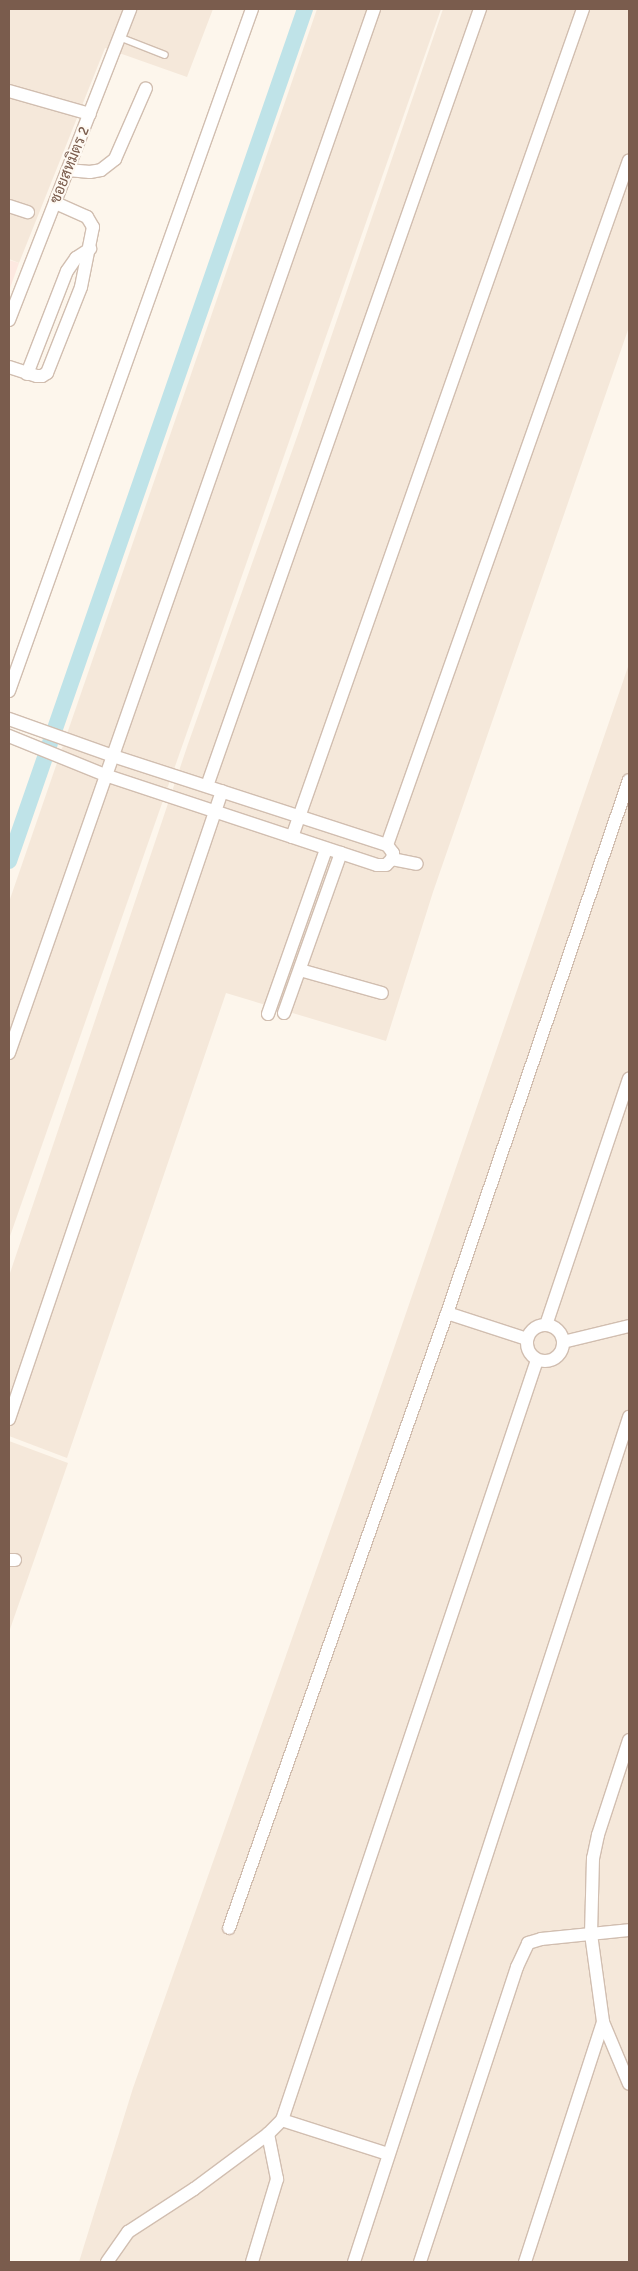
<!DOCTYPE html>
<html>
<head>
<meta charset="utf-8">
<style>
	body { margin:0 }
	#map { position:relative; width:638px; height:2271px; overflow:hidden; background:#fdf6ec; font-family:Signika,Sarabun,sans-serif }
	div>[style] { position:absolute }
	.residential>* { inset:0; background:#f5e8da }
	.commercial>* { inset:0; background:#fde8e0 }
	.canal>* { height:16px; margin:-8px; padding:0 8px; transform-origin:8px; border-radius:8px; background:#bfe3e8 }
	.roads { filter:drop-shadow(1px 0 #d1beb0) drop-shadow(-1px 0 #d1beb0) drop-shadow(0 1px #d1beb0) drop-shadow(0 -1px #d1beb0) }
	.service>* { height:6px; margin:-3px; padding:0 3px; transform-origin:3px; border-radius:3px; background:#fff }
	.minor>* { height:12px; margin:-6px; padding:0 6px; transform-origin:6px; border-radius:6px; background:#fff }
	.minor>.ring { margin:-6px; padding:0; box-sizing:content-box; background:none; border:12px solid #fff; border-radius:50% }
	span { translate:-50% -50%; white-space:nowrap; text-align:center; line-height:1.15; -webkit-text-stroke:4px #fffaf3; paint-order:stroke }
	.street-label { font-size:15px; color:#7a5c4d }
	.frame { position:absolute; inset:0; border:10px solid #7a5c4d; pointer-events:none }
</style>
</head>
<body>
<div id="map">
	<div class="residential">
		<i style="clip-path:polygon(9px 9px,213px 9px,187px 77px,105px 48px,19px 263px,9px 259px)"></i>
		<i style="clip-path:polygon(317px 9px,441px 9px,9px 1239px,9px 902px)"></i>
		<i style="clip-path:polygon(443px 9px,629px 9px,629px 327px,433px 892px,386px 1041px,226px 993px,67px 1458px,9px 1436px,9px 1276px,188px 744px,298px 434px)"></i>
		<i style="clip-path:polygon(629px 664px,629px 2262px,79px 2262px,133px 2088px,370px 1418px)"></i>
		<i style="clip-path:polygon(9px 1441px,68px 1463px,9px 1632px)"></i>
	</div>
	<div class="commercial">
		<i style="clip-path:polygon(9px 260px,19px 263px,9px 291px)"></i>
	</div>
	<div class="canal">
		<i style="left:9px;top:861px;width:902px;rotate:-70.84deg"></i>
	</div>
	<div class="roads">
		<div class="service">
			<i style="left:119px;top:37px;width:49px;rotate:21.4deg"></i>
		</div>
		<div class="minor">
			<i style="left:9px;top:91px;width:84px;rotate:15.9deg"></i>
			<i style="left:68px;top:170px;width:22px;rotate:5deg"></i>
			<i style="left:90px;top:172px;width:11px;rotate:-10deg"></i>
			<i style="left:101px;top:170px;width:18px;rotate:-38deg"></i>
			<i style="left:115px;top:159px;width:77px;rotate:-66.4deg"></i>
			<i style="left:9px;top:206px;width:20px;rotate:18deg"></i>
			<i style="left:9px;top:320px;width:334px;rotate:-68.7deg"></i>
			<i style="left:9px;top:367px;width:29px;rotate:18deg"></i>
			<i style="left:37px;top:376px;width:5px"></i>
			<i style="left:42px;top:376px;width:6px;rotate:-31deg"></i>
			<i style="left:47px;top:373px;width:92px;rotate:-68.4deg"></i>
			<i style="left:81px;top:287px;width:61px;rotate:-78.7deg"></i>
			<i style="left:93px;top:227px;width:12px;rotate:-121deg"></i>
			<i style="left:87px;top:217px;width:35px;rotate:-156deg"></i>
			<i style="left:27px;top:374px;width:110px;rotate:-68.8deg"></i>
			<i style="left:67px;top:271px;width:16px;rotate:-55deg"></i>
			<i style="left:76px;top:258px;width:17px;rotate:-33deg"></i>
			<i style="left:9px;top:691px;width:724px;rotate:-70.39deg"></i>
			<i style="left:9px;top:719px;width:110px;rotate:19.6deg"></i>
			<i style="left:113px;top:756px;width:288px;rotate:18deg"></i>
			<i style="left:387px;top:845px;width:10px;rotate:53deg"></i>
			<i style="left:393px;top:853px;width:6px;rotate:99deg"></i>
			<i style="left:392px;top:859px;width:8px;rotate:135deg"></i>
			<i style="left:386px;top:865px;width:9px;rotate:180deg"></i>
			<i style="left:377px;top:865px;width:287px;rotate:-161.7deg"></i>
			<i style="left:105px;top:775px;width:104px;rotate:-157.9deg"></i>
			<i style="left:207px;top:786px;width:824px;rotate:-70.64deg"></i>
			<i style="left:292px;top:837px;width:878px;rotate:-70.64deg"></i>
			<i style="left:387px;top:845px;width:726px;rotate:-70.54deg"></i>
			<i style="left:392px;top:859px;width:25px;rotate:11deg"></i>
			<i style="left:300px;top:970px;width:85px;rotate:15.7deg"></i>
			<i style="left:284px;top:1013px;width:170px;rotate:-70.4deg"></i>
			<i style="left:268px;top:1014px;width:175px;rotate:-70.6deg"></i>
			<i style="left:9px;top:1053px;width:1106px;rotate:-70.73deg"></i>
			<i style="left:447px;top:1313px;width:84px;rotate:18deg"></i>
			<i class="ring" style="left:527px;top:1325px;width:24px;height:24px"></i>
			<i style="left:546px;top:1325px;width:260px;rotate:-71.4deg"></i>
			<i style="left:563px;top:1342px;width:68px;rotate:-13.6deg"></i>
			<i style="left:9px;top:1419px;width:663px;rotate:-71.26deg"></i>
			<i style="left:9px;top:1560px;width:6px"></i>
			<i style="left:629px;top:1740px;width:100px;rotate:108.1deg"></i>
			<i style="left:598px;top:1835px;width:24px;rotate:102deg"></i>
			<i style="left:593px;top:1858px;width:76px;rotate:91.5deg"></i>
			<i style="left:591px;top:1934px;width:89px;rotate:82.2deg"></i>
			<i style="left:603px;top:2022px;width:67px;rotate:67.2deg"></i>
			<i style="left:229px;top:1928px;width:652px;rotate:-70.48deg"></i>
			<i style="left:447px;top:1313px;width:563px;rotate:-71.15deg"></i>
			<i style="left:282px;top:2120px;width:111px;rotate:17.8deg"></i>
			<i style="left:107px;top:2262px;width:37px;rotate:-55deg"></i>
			<i style="left:128px;top:2232px;width:79px;rotate:-33.1deg"></i>
			<i style="left:194px;top:2189px;width:92px;rotate:-36.6deg"></i>
			<i style="left:268px;top:2134px;width:20px;rotate:-45deg"></i>
			<i style="left:282px;top:2120px;width:802px;rotate:-71.45deg"></i>
			<i style="left:252px;top:2262px;width:87px;rotate:-73.2deg"></i>
			<i style="left:277px;top:2179px;width:46px;rotate:-101.3deg"></i>
			<i style="left:354px;top:2262px;width:889px;rotate:-71.97deg"></i>
			<i style="left:420px;top:2262px;width:311px;rotate:-71.8deg"></i>
			<i style="left:517px;top:1967px;width:26px;rotate:-65deg"></i>
			<i style="left:528px;top:1943px;width:14px;rotate:-17deg"></i>
			<i style="left:541px;top:1939px;width:88px;rotate:-5.8deg"></i>
			<i style="left:525px;top:2262px;width:252px;rotate:-72deg"></i>
		</div>
	</div>
	<div class="street-label">
		<span style="left:70px;top:165px;rotate:-68deg">ซอยสหมิตร 2</span>
	</div>
	<div class="frame"></div>
</div>
</body>
</html>
